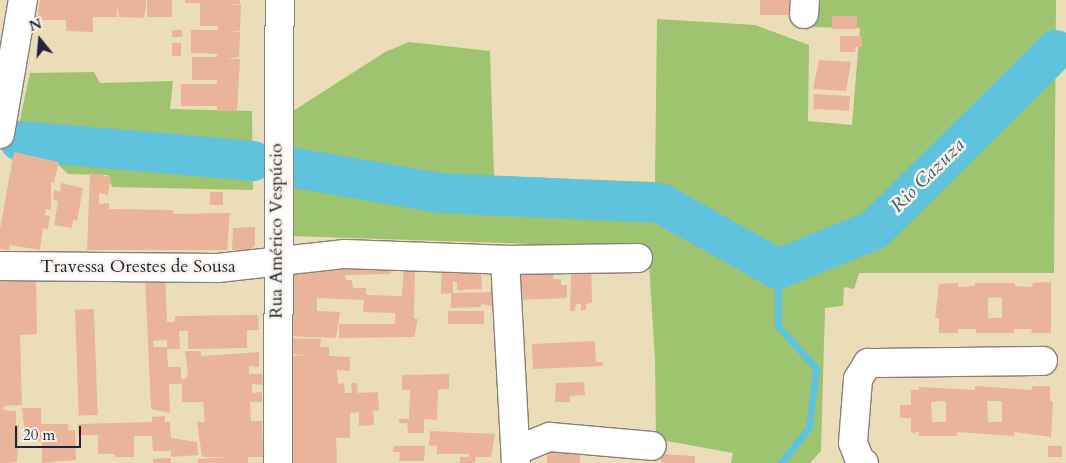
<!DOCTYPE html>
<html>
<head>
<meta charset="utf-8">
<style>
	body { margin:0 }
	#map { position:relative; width:1066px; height:463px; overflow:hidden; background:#ecddb9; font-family:Cardo,serif }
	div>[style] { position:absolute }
	.green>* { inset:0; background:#9ec46f }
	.stream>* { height:7px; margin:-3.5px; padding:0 3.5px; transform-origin:3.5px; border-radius:3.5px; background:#5fc3dd }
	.river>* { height:40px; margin:-20px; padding:0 20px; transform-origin:20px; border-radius:20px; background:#5fc3dd }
	.building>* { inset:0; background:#e9b49a; transform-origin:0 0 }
	.roads { filter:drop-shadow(1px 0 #87807a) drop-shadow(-1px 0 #87807a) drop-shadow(0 1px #87807a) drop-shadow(0 -1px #87807a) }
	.minor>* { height:28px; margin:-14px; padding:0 14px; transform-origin:14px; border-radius:14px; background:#fff }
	span { translate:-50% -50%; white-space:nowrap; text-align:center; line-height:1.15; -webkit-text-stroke:5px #f7f3e8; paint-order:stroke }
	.street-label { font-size:18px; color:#22223b }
	.water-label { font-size:19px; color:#375a74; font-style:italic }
	.north { position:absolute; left:15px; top:15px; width:50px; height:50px; -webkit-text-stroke:4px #f7f3e8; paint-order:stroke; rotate:343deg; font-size:14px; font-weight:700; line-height:20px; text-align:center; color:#22223b }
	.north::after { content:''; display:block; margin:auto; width:18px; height:22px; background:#22223b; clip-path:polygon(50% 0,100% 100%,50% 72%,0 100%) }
	.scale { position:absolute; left:15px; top:426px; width:66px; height:22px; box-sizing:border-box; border:2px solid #22223b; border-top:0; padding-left:6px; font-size:15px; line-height:18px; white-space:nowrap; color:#22223b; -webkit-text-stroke:4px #f7f3e8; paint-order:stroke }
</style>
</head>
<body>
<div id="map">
	<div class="green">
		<i style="clip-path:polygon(808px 0,1056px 0,1054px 273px,859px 273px,854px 289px,844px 287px,843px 306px,825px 308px,821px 451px,810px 463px,731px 463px,733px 453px,656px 439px,655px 360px,648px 248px,291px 236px,293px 111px,385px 52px,409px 42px,490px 51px,494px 176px,655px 182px,657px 19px,755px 25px,809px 45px,808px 121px,852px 125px,860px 28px,807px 27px)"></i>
		<i style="clip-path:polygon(94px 72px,100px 83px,173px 81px,170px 109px,252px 111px,253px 190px,112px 187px,108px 175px,68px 174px,52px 159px,13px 152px,30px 73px)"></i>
	</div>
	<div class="stream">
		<i style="left:778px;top:269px;width:57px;rotate:90deg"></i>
		<i style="left:778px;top:326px;width:57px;rotate:47.9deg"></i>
		<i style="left:816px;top:368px;width:59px;rotate:96.8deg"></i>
		<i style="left:809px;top:427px;width:46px;rotate:127.9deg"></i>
	</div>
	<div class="river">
		<i style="left:20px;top:141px;width:234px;rotate:4.9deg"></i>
		<i style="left:289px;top:167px;width:152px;rotate:9.8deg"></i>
		<i style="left:439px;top:193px;width:221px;rotate:2.6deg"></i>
		<i style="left:660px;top:203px;width:135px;rotate:29.2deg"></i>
		<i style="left:778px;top:269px;width:104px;rotate:-22.1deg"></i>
		<i style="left:874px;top:230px;width:256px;rotate:-44.7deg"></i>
	</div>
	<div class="building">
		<i style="clip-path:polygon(40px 0,146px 0,146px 6px,144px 18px,119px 17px,117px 6px,117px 17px,93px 17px,93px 32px,66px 31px,66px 20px,37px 20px)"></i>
		<i style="left:147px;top:0;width:25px;height:17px"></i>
		<i style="clip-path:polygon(185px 0,240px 0,240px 4px,229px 5px,241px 5px,240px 31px,228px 32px,240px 32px,239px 57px,227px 59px,240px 59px,237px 111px,217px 111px,217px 106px,181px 106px,181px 84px,217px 84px,217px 80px,192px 80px,192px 57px,217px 57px,217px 54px,191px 53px,191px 30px,218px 30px,218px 26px,200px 26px,200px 3px,185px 3px)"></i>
		<i style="left:760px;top:0;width:40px;height:15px"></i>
		<i style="left:832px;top:16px;width:25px;height:13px"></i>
		<i style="left:172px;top:30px;width:10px;height:7px"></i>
		<i style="clip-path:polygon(840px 36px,862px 36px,862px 47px,855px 47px,856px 52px,840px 52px)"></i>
		<i style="left:172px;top:43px;width:9px;height:13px"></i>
		<i style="clip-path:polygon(819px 60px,851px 62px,846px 91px,813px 89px)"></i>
		<i style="left:814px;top:94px;width:36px;height:15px;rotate:3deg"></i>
		<i style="clip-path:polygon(14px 152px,59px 162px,54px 183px,51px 182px,51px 210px,46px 209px,45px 215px,50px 216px,48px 229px,43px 228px,40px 250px,10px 245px,9px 250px,0 249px,0 229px)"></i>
		<i style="clip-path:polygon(90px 173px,111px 177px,108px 195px,99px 193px,99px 204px,109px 203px,109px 209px,173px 210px,173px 214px,230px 213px,227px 250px,87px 250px)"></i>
		<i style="clip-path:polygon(61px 183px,83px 188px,77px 221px,73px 220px,72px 228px,54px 225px,58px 201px,53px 200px,54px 190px,60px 192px)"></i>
		<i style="left:210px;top:192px;width:13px;height:13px"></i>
		<i style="clip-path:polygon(255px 227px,255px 245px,250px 250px,232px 250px,233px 228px)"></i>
		<i style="clip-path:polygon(392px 257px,391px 274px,345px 275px,346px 280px,352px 280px,353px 288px,366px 288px,366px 295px,402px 296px,404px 260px,415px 260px,414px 319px,418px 319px,414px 337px,339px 338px,339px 324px,395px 324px,395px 313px,363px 312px,364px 300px,317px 298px,317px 311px,340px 312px,336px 338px,284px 336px,289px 262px)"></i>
		<i style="clip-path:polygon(442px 261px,474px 264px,474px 273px,481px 274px,482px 289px,457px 290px,457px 282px,453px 282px,453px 293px,495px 292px,496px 307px,481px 304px,481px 307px,451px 308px,451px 293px,441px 294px)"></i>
		<i style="clip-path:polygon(571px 266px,591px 266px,592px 303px,586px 304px,586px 310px,581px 310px,581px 304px,576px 304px,575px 311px,570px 311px)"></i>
		<i style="clip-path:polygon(516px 267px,554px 267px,553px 279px,561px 279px,561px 285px,567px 285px,567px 298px,516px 300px)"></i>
		<i style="clip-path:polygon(evenodd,145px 277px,165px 277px,167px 322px,175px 322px,175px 316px,258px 315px,259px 330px,247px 330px,247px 348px,188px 349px,188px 331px,179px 331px,180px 349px,167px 349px,168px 367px,181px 367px,181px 379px,186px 379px,188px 372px,185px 351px,201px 351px,201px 356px,259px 352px,259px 367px,249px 366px,249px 374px,262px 374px,263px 385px,252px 384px,252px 393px,262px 392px,262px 402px,250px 402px,251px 421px,262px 421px,263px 457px,248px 457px,248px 463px,198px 463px,198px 459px,231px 457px,202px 457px,197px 422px,205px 422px,203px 402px,182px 402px,182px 384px,169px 384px,170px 413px,151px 409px,145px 277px,167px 340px,167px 347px,154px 347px,153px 341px,167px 340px)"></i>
		<i style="clip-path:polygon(0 280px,36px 280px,37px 334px,20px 335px,22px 405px,4px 406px,4px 410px,16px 411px,16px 425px,19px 425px,17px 462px,6px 463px,0 463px)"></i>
		<i style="clip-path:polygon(evenodd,1051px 282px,1051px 333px,1031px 333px,1032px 329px,1014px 329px,1014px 333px,976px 333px,976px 329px,958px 329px,958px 333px,939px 333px,939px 318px,935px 318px,939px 284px,958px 283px,958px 287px,975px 286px,975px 283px,1014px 283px,1015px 286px,1032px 287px,1033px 283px,1051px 282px,1002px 297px,1002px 318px,988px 318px,988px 298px,1002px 297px)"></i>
		<i style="left:94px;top:309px;width:106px;height:19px;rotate:88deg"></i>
		<i style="left:484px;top:311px;width:13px;height:36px;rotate:90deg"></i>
		<i style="clip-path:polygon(285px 338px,321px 339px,320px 347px,329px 347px,329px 356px,350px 357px,350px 371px,337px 370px,338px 384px,344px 383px,345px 393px,352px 393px,351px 383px,357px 383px,358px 393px,378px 392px,379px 411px,373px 411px,374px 425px,359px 426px,359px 412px,350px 413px,350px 438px,336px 438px,337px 463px,286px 463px,283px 356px,311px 355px,285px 354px)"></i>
		<i style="clip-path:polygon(595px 341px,596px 362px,603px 362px,603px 366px,533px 369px,532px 344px)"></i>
		<i style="clip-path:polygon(449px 374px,449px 389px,438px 390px,437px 420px,424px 419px,424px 433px,408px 433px,407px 423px,399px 423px,399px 419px,409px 419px,410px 390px,402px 390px,402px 375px)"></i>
		<i style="clip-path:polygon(584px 382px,585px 395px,570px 396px,570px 402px,555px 402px,556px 383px)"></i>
		<i style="clip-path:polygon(evenodd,975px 386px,1032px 390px,1032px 386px,1050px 386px,1050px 401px,1053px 401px,1051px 437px,1014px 432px,1014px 436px,957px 432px,957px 436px,919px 436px,919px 432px,911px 433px,911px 418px,900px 418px,900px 405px,911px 405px,911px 390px,919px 390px,919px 387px,975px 390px,975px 386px,946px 401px,946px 422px,932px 422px,931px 402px,946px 401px,975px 386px,987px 401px,1002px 401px,1002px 422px,988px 422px,987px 401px)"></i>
		<i style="clip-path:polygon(22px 408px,41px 408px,41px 424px,68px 424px,68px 430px,75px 430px,76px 460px,42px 463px,42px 441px,26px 441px)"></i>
		<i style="clip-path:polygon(165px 416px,165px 422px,170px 422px,171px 438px,197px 442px,198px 455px,171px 457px,171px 451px,153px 451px,152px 436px,134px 436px,134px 457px,115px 457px,115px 454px,98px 454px,98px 435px,78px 435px,78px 424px,152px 422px,152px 417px)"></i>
		<i style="clip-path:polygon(430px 431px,495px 434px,491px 457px,475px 457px,475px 463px,460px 463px,460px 457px,469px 457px,469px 454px,437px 454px,437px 446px,429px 445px)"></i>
		<i style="clip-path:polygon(394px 446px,425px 446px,424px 461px,399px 461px,400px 452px,393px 452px)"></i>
		<i style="left:547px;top:446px;width:33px;height:17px"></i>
		<i style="left:1048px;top:446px;width:14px;height:11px"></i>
		<i style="clip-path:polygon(662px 454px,695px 456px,695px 463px,661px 463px)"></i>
		<i style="clip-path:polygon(171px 458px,171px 463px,153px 463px,153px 459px)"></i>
	</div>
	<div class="roads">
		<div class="minor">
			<i style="left:804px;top:14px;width:14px;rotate:-86deg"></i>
			<i style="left:0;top:134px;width:136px;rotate:-80.3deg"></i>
			<i style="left:505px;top:260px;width:203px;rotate:86.9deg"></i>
			<i style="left:0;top:266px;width:218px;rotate:0.5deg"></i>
			<i style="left:218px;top:268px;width:128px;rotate:-6.3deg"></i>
			<i style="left:345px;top:254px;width:160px;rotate:2.1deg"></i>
			<i style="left:505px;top:260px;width:133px;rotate:-0.9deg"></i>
			<i style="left:517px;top:450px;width:35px;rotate:-22deg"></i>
			<i style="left:550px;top:437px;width:102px;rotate:5deg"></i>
			<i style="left:278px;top:463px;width:463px;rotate:-89.8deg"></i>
			<i style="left:864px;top:463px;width:4px;rotate:-153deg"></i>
			<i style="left:860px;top:461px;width:19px;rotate:-111deg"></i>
			<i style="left:853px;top:443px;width:64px;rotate:-85.5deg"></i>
			<i style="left:858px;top:379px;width:19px;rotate:-58deg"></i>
			<i style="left:868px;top:363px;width:175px;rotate:-0.7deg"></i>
		</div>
	</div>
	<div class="street-label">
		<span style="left:277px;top:231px;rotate:-90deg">Rua Américo Vespúcio</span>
		<span style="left:138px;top:267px">Travessa Orestes de Sousa</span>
	</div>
	<div class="water-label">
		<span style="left:928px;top:176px;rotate:-45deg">Rio Cazuza</span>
	</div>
	<div class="north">N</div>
	<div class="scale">20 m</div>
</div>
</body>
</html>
